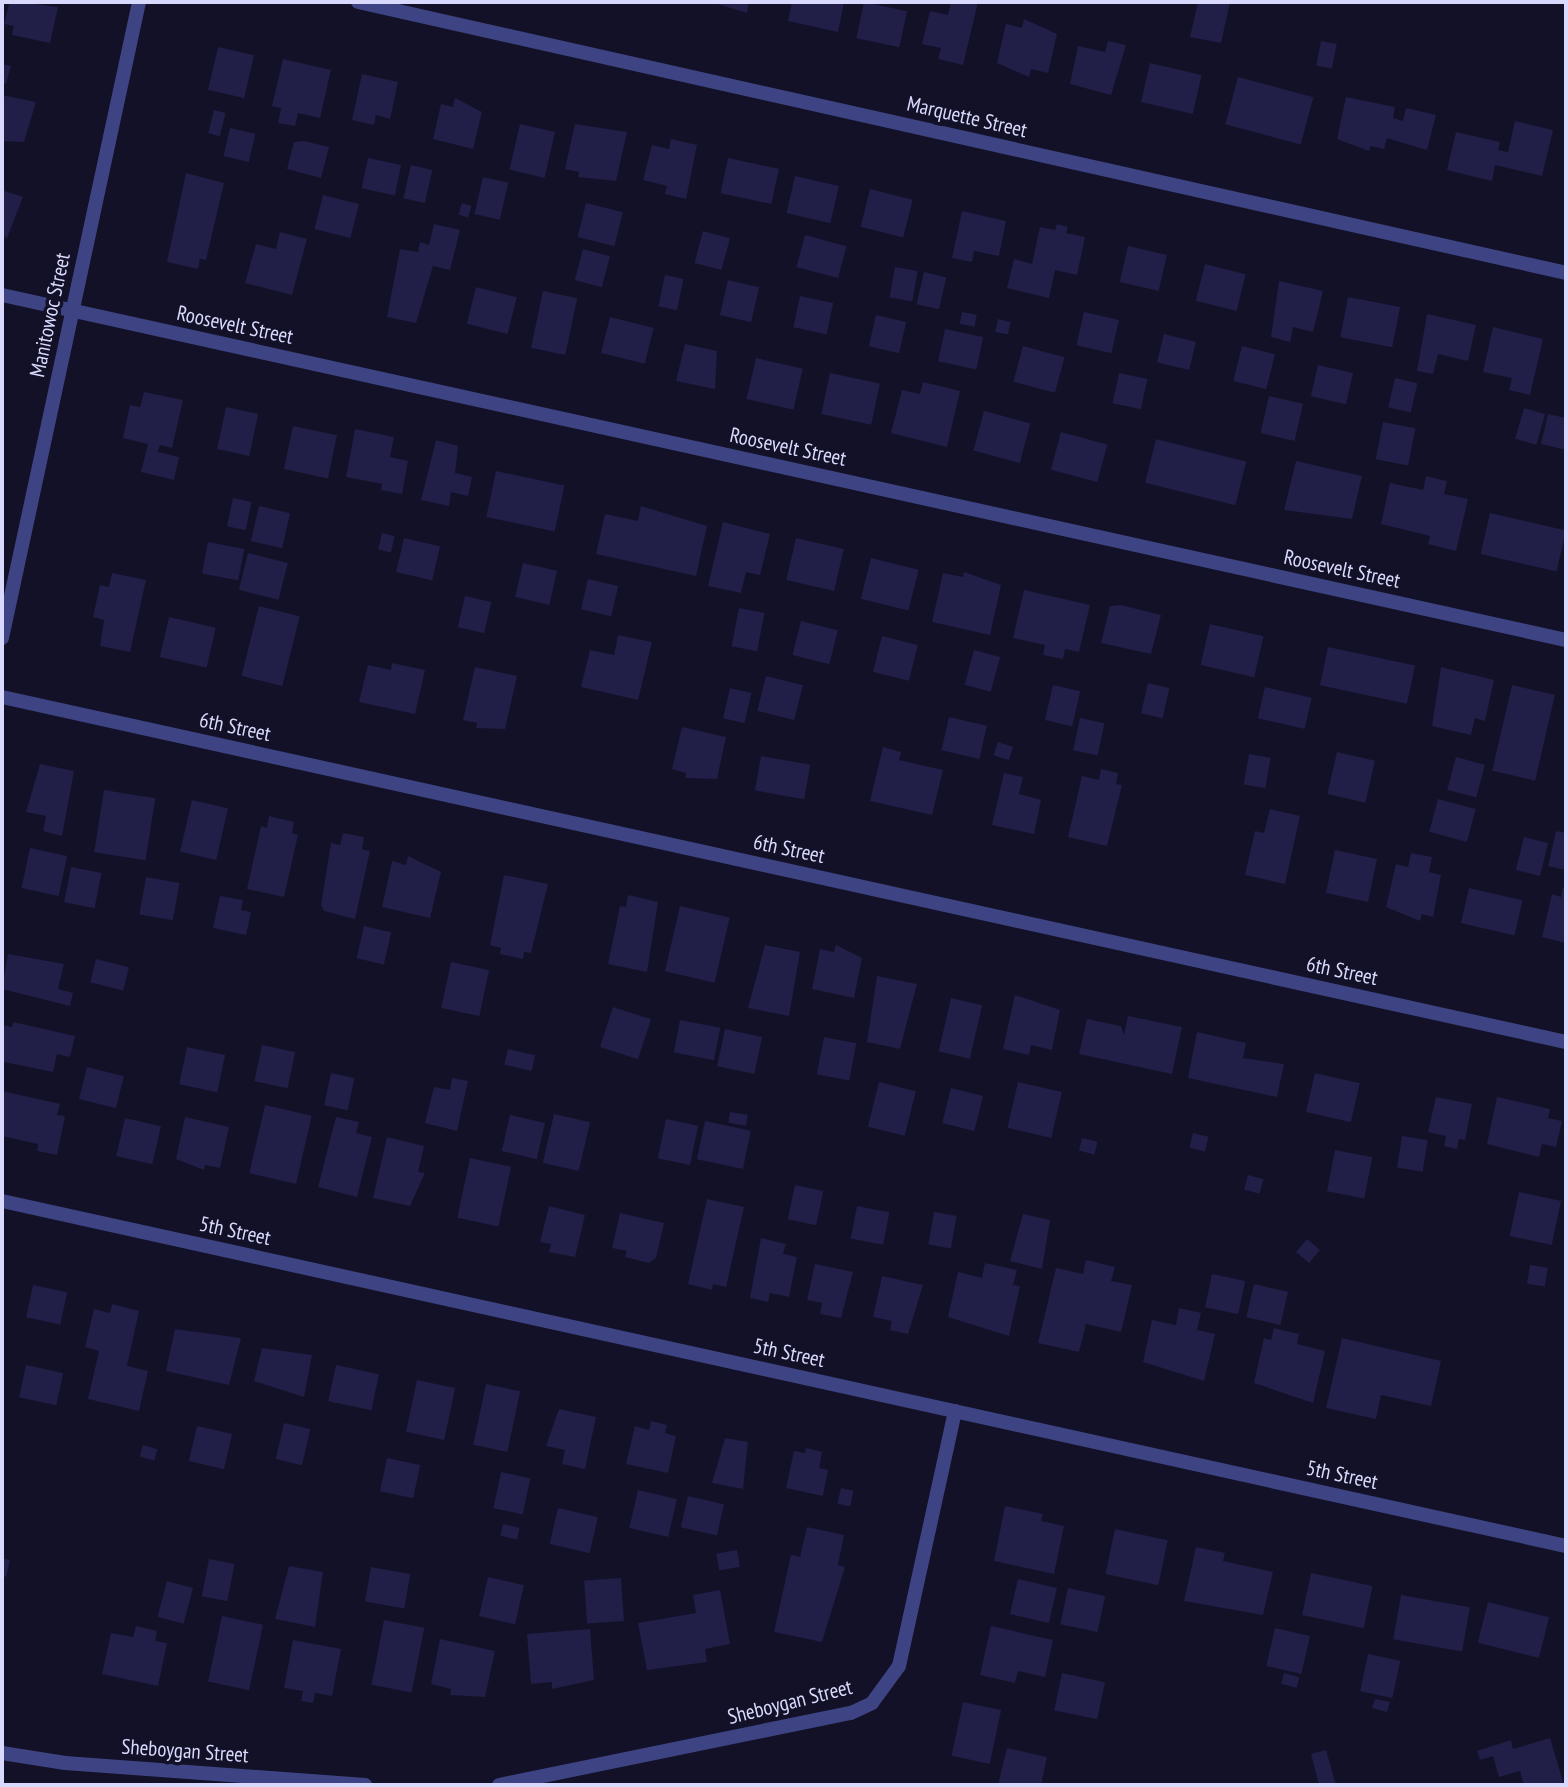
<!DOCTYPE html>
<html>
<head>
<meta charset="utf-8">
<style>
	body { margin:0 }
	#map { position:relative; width:1568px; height:1787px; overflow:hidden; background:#121127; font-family:"PT Sans Narrow",sans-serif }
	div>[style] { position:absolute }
	.building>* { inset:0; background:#211e47; transform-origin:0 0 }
	.street>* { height:14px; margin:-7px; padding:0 7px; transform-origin:7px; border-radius:7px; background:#3e4483 }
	span { translate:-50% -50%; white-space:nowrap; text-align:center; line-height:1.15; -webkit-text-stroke:7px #121127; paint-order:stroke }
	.street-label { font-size:21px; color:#d9d9fd }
	.frame { position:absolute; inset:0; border:4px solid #d9d9fd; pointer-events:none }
</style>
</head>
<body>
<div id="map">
	<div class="building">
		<i style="clip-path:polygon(20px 2px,58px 7px,50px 43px,12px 35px,14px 26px,4px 24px,9px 4px)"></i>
		<i style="clip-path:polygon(711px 2px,749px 2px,747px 13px)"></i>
		<i style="clip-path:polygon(792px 2px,844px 2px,838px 32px,788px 21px)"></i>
		<i style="left:864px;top:2px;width:44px;height:37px;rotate:12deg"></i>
		<i style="clip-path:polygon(951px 2px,978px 2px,963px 65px,938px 59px,941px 48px,922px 44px,930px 11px,948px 15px)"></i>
		<i style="clip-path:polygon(1198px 2px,1230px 2px,1221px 43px,1190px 37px)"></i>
		<i style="clip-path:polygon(1024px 19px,1057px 34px,1048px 73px,1031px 69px,1029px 77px,997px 63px,1006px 24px,1022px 28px)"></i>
		<i style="clip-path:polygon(1108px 41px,1126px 45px,1111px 95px,1070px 84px,1078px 46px,1105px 52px)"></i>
		<i style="left:1321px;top:41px;width:16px;height:25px;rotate:11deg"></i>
		<i style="left:218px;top:47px;width:37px;height:44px;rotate:13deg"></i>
		<i style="clip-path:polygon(283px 59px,331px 70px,320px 118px,298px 113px,295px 126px,278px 123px,281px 108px,272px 106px)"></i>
		<i style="left:1150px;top:63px;width:53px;height:40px;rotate:13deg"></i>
		<i style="clip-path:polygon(2px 64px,11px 66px,6px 84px,2px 83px)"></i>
		<i style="clip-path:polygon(362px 74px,398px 82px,390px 119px,376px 115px,374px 125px,352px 120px)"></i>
		<i style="left:1238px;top:77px;width:78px;height:49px;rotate:15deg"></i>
		<i style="clip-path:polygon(2px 95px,36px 102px,24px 142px,2px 141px)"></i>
		<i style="clip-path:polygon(1346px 97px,1395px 107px,1393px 118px,1403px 121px,1406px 108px,1436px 115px,1427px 150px,1387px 138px,1384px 149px,1371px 146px,1369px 151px,1337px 139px)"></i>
		<i style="clip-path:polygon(455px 98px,482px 112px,473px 149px,433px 139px,441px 104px,453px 107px)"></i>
		<i style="left:214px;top:110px;width:12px;height:24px;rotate:14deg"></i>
		<i style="clip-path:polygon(1515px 121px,1553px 130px,1542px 176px,1495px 165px,1492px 181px,1447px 170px,1456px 132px,1500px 142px,1498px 150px,1508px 152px)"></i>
		<i style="left:520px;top:124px;width:36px;height:47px;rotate:13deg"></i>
		<i style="clip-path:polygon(575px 124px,627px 132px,616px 181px,578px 177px,579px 172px,565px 169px)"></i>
		<i style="left:230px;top:128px;width:26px;height:29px;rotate:13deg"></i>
		<i style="clip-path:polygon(671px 139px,697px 145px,686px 199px,665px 194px,667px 186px,643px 180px,652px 145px,669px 149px)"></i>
		<i style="clip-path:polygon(304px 141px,329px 147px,321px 178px,287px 169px,294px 142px)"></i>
		<i style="left:368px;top:158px;width:34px;height:31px;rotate:12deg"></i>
		<i style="left:728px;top:158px;width:52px;height:36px;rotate:12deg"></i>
		<i style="left:411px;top:165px;width:22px;height:34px;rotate:13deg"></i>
		<i style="clip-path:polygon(186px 173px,224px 183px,206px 260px,200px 259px,198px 269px,167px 262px)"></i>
		<i style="left:795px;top:176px;width:45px;height:38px;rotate:13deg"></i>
		<i style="left:483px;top:177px;width:26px;height:38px;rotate:13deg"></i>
		<i style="left:870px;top:189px;width:44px;height:39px;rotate:14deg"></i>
		<i style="clip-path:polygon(2px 190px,23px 197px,7px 238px,2px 236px)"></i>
		<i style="left:323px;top:195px;width:37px;height:35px;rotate:14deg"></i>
		<i style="left:462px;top:203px;width:10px;height:12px;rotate:17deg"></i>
		<i style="left:586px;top:203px;width:38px;height:35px;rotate:14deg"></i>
		<i style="clip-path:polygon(962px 211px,1006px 221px,999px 256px,974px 251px,972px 262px,952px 258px)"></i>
		<i style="clip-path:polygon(434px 224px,460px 230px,450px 270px,433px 266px,416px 323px,387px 317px,400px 249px,418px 252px,420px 242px,429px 245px)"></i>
		<i style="clip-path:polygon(1057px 224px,1068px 227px,1066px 233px,1085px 237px,1077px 275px,1055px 270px,1049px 298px,1007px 288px,1014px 259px,1032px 264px,1040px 227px,1055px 230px)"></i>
		<i style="left:703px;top:231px;width:28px;height:33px;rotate:15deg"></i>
		<i style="clip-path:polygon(280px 232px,307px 239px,292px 295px,245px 283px,256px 244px,276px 249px)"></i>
		<i style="left:805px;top:235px;width:43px;height:33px;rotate:15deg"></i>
		<i style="left:1128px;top:246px;width:40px;height:37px;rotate:13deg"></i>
		<i style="left:583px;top:249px;width:28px;height:32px;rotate:15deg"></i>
		<i style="left:1205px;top:264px;width:42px;height:38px;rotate:14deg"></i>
		<i style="left:895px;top:267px;width:23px;height:31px;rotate:10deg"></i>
		<i style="left:924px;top:272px;width:23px;height:33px;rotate:13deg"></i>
		<i style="left:665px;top:275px;width:19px;height:32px;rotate:12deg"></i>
		<i style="left:728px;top:280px;width:32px;height:36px;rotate:13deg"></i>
		<i style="clip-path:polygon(1279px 281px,1323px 291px,1313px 332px,1293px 327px,1290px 342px,1271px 337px)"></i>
		<i style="left:476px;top:287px;width:42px;height:38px;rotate:14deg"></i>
		<i style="left:543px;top:291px;width:35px;height:58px;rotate:12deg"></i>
		<i style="left:800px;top:296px;width:34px;height:32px;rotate:12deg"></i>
		<i style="left:1348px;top:297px;width:53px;height:41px;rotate:11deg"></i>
		<i style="left:962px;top:312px;width:15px;height:12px;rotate:11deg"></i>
		<i style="left:1084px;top:312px;width:36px;height:34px;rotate:13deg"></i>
		<i style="clip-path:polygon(1427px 314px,1476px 325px,1468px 361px,1438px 354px,1433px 374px,1417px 371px)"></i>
		<i style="left:876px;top:315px;width:31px;height:32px;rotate:13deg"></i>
		<i style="left:610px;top:317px;width:45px;height:37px;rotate:14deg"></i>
		<i style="left:998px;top:319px;width:13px;height:13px;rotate:13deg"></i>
		<i style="clip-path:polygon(1493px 327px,1543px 339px,1530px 395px,1509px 390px,1512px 378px,1483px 372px)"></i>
		<i style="left:945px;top:329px;width:39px;height:33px;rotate:12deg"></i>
		<i style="left:1164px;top:334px;width:33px;height:29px;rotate:14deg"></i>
		<i style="clip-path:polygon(685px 344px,717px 351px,715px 389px,676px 381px)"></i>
		<i style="left:1023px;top:346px;width:43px;height:37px;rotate:15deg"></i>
		<i style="left:1242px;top:346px;width:34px;height:36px;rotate:14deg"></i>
		<i style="left:756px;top:358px;width:48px;height:42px;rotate:13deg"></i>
		<i style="left:1318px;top:365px;width:36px;height:32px;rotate:13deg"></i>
		<i style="left:830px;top:373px;width:51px;height:42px;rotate:12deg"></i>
		<i style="left:1119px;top:373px;width:29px;height:31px;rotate:12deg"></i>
		<i style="left:1395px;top:378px;width:23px;height:30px;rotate:13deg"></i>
		<i style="clip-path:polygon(923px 382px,960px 391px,947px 447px,891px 433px,902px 390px,920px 394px)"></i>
		<i style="clip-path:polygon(144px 392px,183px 400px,172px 448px,160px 445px,158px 452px,179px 457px,174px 480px,141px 472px,148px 444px,123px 438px,130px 405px,140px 407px)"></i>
		<i style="left:1269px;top:396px;width:35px;height:38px;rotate:13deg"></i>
		<i style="left:226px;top:407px;width:33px;height:43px;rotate:12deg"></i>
		<i style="left:1524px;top:408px;width:22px;height:32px;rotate:16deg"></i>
		<i style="left:984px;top:411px;width:48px;height:41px;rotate:15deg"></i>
		<i style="clip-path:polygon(1548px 414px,1566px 418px,1566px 450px,1541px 444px)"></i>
		<i style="left:1383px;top:422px;width:33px;height:38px;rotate:11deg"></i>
		<i style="left:293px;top:426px;width:45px;height:44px;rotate:12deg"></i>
		<i style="clip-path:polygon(355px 429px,394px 437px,390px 457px,408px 461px,402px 494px,381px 490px,382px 484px,346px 477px)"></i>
		<i style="left:1061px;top:432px;width:48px;height:39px;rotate:15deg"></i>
		<i style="left:1156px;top:439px;width:93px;height:45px;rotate:14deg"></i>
		<i style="clip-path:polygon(436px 440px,458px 446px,455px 473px,472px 477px,468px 496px,451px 492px,449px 506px,421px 500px)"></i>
		<i style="clip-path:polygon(1296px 461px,1362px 476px,1352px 519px,1284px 510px)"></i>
		<i style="left:496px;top:471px;width:70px;height:47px;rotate:12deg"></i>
		<i style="clip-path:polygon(1426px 476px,1447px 481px,1444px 494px,1468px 499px,1456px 551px,1428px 544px,1430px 536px,1381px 524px,1390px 483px,1423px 490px)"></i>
		<i style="left:233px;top:498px;width:19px;height:29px;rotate:12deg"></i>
		<i style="left:259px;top:506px;width:32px;height:36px;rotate:13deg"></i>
		<i style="clip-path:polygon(641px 506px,707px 526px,696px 576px,596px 554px,605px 514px,638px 521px)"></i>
		<i style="left:1490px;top:513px;width:78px;height:42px;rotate:13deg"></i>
		<i style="clip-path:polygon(723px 522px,770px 534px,760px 575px,746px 572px,741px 593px,708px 586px)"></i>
		<i style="left:382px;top:533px;width:13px;height:17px;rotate:13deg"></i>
		<i style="left:404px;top:538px;width:37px;height:35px;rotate:13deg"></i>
		<i style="left:796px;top:538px;width:49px;height:43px;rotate:13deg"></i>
		<i style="left:208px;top:542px;width:37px;height:32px;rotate:11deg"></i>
		<i style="left:248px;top:553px;width:41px;height:38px;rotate:14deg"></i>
		<i style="left:871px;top:558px;width:49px;height:42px;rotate:14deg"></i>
		<i style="left:523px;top:563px;width:35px;height:35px;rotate:13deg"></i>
		<i style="clip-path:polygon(964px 572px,1001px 585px,990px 635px,932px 622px,943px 573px,963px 577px)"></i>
		<i style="clip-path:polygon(112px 573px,146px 580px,130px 652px,100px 646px,104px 620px,93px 617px,100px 585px,109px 587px)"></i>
		<i style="left:588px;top:579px;width:31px;height:31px;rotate:13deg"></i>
		<i style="clip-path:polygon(1024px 590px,1090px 605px,1079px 652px,1065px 649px,1063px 659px,1043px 655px,1045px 645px,1013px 638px)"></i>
		<i style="left:465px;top:596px;width:27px;height:32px;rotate:13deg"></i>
		<i style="clip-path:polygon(1121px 605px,1161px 615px,1151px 654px,1101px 643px,1110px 606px)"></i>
		<i style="left:259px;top:606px;width:42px;height:72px;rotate:14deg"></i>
		<i style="left:739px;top:608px;width:26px;height:39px;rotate:11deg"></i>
		<i style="left:169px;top:617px;width:48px;height:41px;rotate:13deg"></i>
		<i style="left:801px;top:621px;width:38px;height:35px;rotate:14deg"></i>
		<i style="left:1210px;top:624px;width:55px;height:42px;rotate:13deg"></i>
		<i style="clip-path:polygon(618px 635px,652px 642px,638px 700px,581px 687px,590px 650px,614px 655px)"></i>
		<i style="left:882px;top:636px;width:37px;height:37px;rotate:14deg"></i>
		<i style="left:1328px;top:647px;width:89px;height:39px;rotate:12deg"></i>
		<i style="left:974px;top:650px;width:27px;height:36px;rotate:15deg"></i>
		<i style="clip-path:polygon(392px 663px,425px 670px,415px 714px,359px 702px,368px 665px,391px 670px)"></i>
		<i style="clip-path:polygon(475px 667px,517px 676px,505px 729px,476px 728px,477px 723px,463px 720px)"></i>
		<i style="clip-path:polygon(1441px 667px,1494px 680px,1485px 721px,1475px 718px,1471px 735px,1432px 726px)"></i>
		<i style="left:766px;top:676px;width:38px;height:36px;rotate:14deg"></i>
		<i style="left:1148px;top:683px;width:22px;height:31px;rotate:13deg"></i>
		<i style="left:1053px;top:685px;width:28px;height:36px;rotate:13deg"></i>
		<i style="left:1512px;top:685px;width:44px;height:88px;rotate:13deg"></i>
		<i style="left:1265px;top:687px;width:48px;height:32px;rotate:13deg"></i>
		<i style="left:730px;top:688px;width:22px;height:31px;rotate:13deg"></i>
		<i style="left:949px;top:717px;width:39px;height:34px;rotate:13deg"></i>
		<i style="left:1080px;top:718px;width:25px;height:33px;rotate:12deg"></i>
		<i style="clip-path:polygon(682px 727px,726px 737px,717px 779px,685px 778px,686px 773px,672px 769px)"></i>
		<i style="left:998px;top:742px;width:16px;height:14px;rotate:18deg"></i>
		<i style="clip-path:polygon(883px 747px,901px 752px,899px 760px,943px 770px,932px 815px,870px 801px)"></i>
		<i style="left:1337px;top:752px;width:39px;height:43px;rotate:13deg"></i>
		<i style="left:1249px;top:754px;width:22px;height:31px;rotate:10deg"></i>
		<i style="left:761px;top:756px;width:50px;height:35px;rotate:10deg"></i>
		<i style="left:1456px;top:757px;width:30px;height:34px;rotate:15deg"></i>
		<i style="clip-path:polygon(40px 764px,74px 771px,62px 836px,43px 831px,46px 816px,26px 812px)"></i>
		<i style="clip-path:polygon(1101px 769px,1118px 773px,1116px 784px,1122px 785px,1107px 846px,1068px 837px,1082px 776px,1099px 780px)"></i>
		<i style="clip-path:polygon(1004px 773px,1023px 777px,1019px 794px,1041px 800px,1034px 834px,992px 825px)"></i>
		<i style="left:104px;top:790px;width:52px;height:63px;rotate:9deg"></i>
		<i style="left:1438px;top:799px;width:39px;height:34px;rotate:15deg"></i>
		<i style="left:192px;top:800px;width:37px;height:53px;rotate:13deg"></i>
		<i style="clip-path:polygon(1270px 809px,1300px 816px,1285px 884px,1245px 875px,1255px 831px,1264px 833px)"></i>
		<i style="clip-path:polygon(269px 816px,294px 822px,292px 833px,298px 835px,284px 897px,247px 889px,261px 826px,267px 828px)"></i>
		<i style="clip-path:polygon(1556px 831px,1566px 833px,1566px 870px,1548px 866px)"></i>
		<i style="clip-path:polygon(343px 833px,364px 837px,362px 849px,370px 851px,355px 919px,324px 911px,321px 905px,331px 843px,340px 845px)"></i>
		<i style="left:1524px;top:837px;width:25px;height:34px;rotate:14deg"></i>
		<i style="left:30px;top:848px;width:38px;height:41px;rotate:12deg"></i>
		<i style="left:1335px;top:850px;width:43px;height:44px;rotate:12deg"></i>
		<i style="clip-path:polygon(1411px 853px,1432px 857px,1429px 872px,1441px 875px,1433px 917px,1422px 914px,1420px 921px,1386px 907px,1396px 864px,1408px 867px)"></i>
		<i style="clip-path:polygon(408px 856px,441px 872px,430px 918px,382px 907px,392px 861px,406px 865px)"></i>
		<i style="left:71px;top:867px;width:31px;height:36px;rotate:11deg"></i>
		<i style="clip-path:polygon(504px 875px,548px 884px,531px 953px,524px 952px,523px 959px,500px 954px,501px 948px,490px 945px)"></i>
		<i style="left:146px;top:877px;width:34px;height:38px;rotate:10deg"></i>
		<i style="clip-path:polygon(1563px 887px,1566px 888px,1566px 943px,1542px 937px,1552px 894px,1561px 897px)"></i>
		<i style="left:1469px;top:888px;width:55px;height:36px;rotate:13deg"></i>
		<i style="clip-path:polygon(628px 895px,658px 902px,647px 972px,608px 964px,620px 906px,626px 907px)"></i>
		<i style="clip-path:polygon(220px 896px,243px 900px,241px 910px,251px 912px,246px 935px,213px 928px)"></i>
		<i style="left:680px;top:906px;width:51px;height:67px;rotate:13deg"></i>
		<i style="left:364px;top:926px;width:28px;height:33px;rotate:13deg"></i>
		<i style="clip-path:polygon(765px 945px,800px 952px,789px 1016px,748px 1008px)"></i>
		<i style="clip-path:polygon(836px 945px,862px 958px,854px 998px,812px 989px,820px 949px,834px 952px)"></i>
		<i style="clip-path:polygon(8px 954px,64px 964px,58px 989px,73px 993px,70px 1006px,2px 989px)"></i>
		<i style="left:96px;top:959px;width:34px;height:24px;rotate:14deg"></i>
		<i style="left:451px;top:962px;width:39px;height:47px;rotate:12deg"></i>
		<i style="clip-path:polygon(877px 976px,917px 984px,900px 1049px,867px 1042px)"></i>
		<i style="clip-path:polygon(1015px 995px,1060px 1010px,1052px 1050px,1031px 1045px,1029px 1055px,1003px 1049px)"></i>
		<i style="left:951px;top:998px;width:32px;height:55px;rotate:13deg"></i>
		<i style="left:613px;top:1007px;width:40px;height:42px;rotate:18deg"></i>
		<i style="clip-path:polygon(1128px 1016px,1182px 1027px,1172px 1074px,1079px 1054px,1087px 1019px,1121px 1026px,1124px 1035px)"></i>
		<i style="left:680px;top:1020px;width:41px;height:33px;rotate:11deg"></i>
		<i style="clip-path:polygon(13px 1022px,75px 1036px,70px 1057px,57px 1054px,53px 1072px,4px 1062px,2px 1025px,12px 1027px)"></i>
		<i style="left:725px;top:1029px;width:38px;height:38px;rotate:12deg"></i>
		<i style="clip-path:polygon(1197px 1032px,1246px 1043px,1243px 1058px,1284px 1064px,1277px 1097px,1188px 1078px)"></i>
		<i style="left:824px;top:1037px;width:33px;height:38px;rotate:11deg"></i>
		<i style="left:262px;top:1045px;width:34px;height:37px;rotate:12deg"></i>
		<i style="left:187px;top:1047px;width:39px;height:38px;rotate:12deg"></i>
		<i style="left:508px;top:1049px;width:28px;height:16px;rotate:13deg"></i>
		<i style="left:87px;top:1067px;width:38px;height:33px;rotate:14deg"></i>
		<i style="left:331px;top:1073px;width:24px;height:33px;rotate:12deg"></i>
		<i style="left:1315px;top:1073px;width:46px;height:40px;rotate:13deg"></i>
		<i style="clip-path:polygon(452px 1078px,468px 1081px,457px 1131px,425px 1123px,434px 1087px,450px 1090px)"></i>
		<i style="left:879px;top:1082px;width:38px;height:46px;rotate:14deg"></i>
		<i style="left:1018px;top:1082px;width:45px;height:47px;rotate:13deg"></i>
		<i style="left:951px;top:1088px;width:33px;height:36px;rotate:14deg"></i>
		<i style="clip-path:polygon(2px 1091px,60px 1104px,57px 1115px,65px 1116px,57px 1155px,37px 1151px,38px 1144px,2px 1136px)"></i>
		<i style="clip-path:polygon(1436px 1097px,1472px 1104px,1465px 1140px,1459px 1139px,1457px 1149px,1444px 1146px,1446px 1136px,1428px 1132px)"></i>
		<i style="clip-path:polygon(1497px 1097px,1550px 1109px,1548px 1118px,1562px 1121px,1556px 1147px,1542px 1144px,1539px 1157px,1487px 1144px)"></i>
		<i style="left:265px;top:1105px;width:48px;height:70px;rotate:13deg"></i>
		<i style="left:730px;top:1112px;width:18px;height:11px;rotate:9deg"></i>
		<i style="left:554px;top:1114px;width:37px;height:50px;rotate:13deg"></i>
		<i style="left:510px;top:1115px;width:36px;height:37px;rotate:13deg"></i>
		<i style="clip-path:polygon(185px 1117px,229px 1127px,220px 1168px,205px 1165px,204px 1170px,176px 1159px)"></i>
		<i style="clip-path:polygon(336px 1117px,359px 1122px,356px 1133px,372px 1137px,357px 1197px,318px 1187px)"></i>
		<i style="left:125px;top:1118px;width:37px;height:39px;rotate:13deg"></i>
		<i style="left:666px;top:1119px;width:33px;height:40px;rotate:12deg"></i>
		<i style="left:705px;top:1121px;width:47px;height:39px;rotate:12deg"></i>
		<i style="left:1193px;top:1133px;width:16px;height:15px;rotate:14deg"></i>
		<i style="left:1402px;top:1136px;width:26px;height:32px;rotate:9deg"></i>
		<i style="clip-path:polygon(387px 1137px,424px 1146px,418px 1172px,425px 1173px,410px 1206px,373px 1198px)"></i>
		<i style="left:1082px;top:1138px;width:16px;height:13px;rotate:14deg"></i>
		<i style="left:1335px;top:1150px;width:38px;height:42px;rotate:11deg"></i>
		<i style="left:470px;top:1158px;width:42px;height:61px;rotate:12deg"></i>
		<i style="left:1248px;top:1175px;width:16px;height:15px;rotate:15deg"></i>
		<i style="left:795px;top:1185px;width:29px;height:35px;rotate:12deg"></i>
		<i style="left:1519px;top:1192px;width:43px;height:45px;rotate:12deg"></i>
		<i style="clip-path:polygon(707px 1199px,744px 1207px,726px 1287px,713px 1284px,712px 1290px,688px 1284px)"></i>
		<i style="clip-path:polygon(549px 1206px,585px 1215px,575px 1257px,549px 1252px,551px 1244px,540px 1242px)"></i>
		<i style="left:857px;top:1206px;width:33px;height:33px;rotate:11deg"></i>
		<i style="left:934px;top:1212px;width:23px;height:33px;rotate:10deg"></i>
		<i style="clip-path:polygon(620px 1213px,664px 1223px,656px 1258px,649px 1263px,625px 1257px,627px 1251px,612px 1248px)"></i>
		<i style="clip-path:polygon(1023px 1214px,1050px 1220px,1042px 1269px,1010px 1261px)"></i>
		<i style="clip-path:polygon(761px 1238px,786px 1244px,783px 1254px,797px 1257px,789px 1297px,770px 1293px,768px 1302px,750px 1298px)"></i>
		<i style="left:1307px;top:1239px;width:17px;height:17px;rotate:40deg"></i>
		<i style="clip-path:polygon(1086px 1260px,1115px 1267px,1111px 1281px,1132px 1285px,1121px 1332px,1086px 1324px,1079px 1352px,1038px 1343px,1056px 1268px,1083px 1274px)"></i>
		<i style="clip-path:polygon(985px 1263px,1017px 1270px,1013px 1285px,1020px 1286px,1009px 1336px,948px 1317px,958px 1272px,982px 1278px)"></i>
		<i style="clip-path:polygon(815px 1264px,853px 1272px,841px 1318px,820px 1314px,822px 1303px,807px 1300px)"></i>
		<i style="left:1530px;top:1265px;width:18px;height:19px;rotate:9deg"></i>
		<i style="left:1212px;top:1274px;width:34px;height:34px;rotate:12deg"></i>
		<i style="clip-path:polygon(882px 1276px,923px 1285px,908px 1334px,890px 1330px,892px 1321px,873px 1317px)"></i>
		<i style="left:1254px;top:1284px;width:35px;height:34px;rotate:13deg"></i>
		<i style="left:33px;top:1285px;width:35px;height:33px;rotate:12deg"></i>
		<i style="clip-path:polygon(112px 1304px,139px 1311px,127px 1366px,148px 1371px,139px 1411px,88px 1399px,99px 1351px,85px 1347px,94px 1309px,110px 1313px)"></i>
		<i style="clip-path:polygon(1179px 1308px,1201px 1313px,1197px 1330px,1215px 1334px,1204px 1381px,1143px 1362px,1152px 1320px,1176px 1325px)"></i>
		<i style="clip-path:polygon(1274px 1328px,1299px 1334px,1297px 1344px,1325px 1351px,1313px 1403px,1254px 1383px,1264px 1338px,1271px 1340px)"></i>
		<i style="clip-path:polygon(175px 1329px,241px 1338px,229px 1385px,166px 1371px)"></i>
		<i style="clip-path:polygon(1342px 1338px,1441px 1361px,1431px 1406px,1381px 1395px,1376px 1419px,1326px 1408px)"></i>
		<i style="clip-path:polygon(262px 1348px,312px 1355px,304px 1397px,254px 1381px)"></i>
		<i style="left:26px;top:1365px;width:38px;height:33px;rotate:12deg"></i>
		<i style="left:336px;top:1365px;width:44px;height:37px;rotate:12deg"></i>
		<i style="left:417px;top:1380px;width:39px;height:53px;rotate:12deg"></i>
		<i style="left:486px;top:1384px;width:35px;height:62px;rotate:12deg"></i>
		<i style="clip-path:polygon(559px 1409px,596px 1417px,585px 1469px,562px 1464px,565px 1450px,546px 1446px)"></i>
		<i style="clip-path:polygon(651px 1421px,667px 1425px,665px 1433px,676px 1436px,668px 1473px,626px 1464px,635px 1426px,649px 1430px)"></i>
		<i style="left:284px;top:1423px;width:27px;height:37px;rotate:13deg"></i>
		<i style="left:197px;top:1426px;width:36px;height:36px;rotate:13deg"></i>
		<i style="clip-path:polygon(725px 1438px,748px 1442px,743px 1489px,712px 1483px)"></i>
		<i style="left:143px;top:1445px;width:15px;height:12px;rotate:16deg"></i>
		<i style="clip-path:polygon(806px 1448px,822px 1452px,819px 1468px,828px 1470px,823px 1496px,786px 1488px,794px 1451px,805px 1453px)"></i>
		<i style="left:387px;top:1458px;width:34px;height:34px;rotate:12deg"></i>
		<i style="left:501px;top:1472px;width:30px;height:37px;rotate:12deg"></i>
		<i style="left:841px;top:1488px;width:13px;height:16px;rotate:13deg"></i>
		<i style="left:638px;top:1490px;width:40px;height:39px;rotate:13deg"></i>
		<i style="left:688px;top:1496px;width:37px;height:32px;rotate:13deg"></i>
		<i style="clip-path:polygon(1005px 1506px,1043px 1514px,1041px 1521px,1064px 1526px,1054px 1574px,994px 1561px)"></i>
		<i style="left:558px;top:1508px;width:41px;height:37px;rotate:13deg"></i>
		<i style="left:503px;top:1524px;width:17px;height:12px;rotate:13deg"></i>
		<i style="clip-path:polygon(807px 1527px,844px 1535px,838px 1565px,845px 1567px,822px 1642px,774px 1632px,791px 1555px,800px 1557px)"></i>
		<i style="left:1115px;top:1529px;width:54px;height:46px;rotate:12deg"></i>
		<i style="clip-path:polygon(1196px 1547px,1225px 1553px,1223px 1561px,1273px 1572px,1263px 1615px,1184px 1601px)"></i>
		<i style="left:737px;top:1550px;width:17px;height:21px;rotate:80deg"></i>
		<i style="clip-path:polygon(2px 1558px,10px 1560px,6px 1577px,2px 1576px)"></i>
		<i style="left:209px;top:1559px;width:26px;height:38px;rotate:11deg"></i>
		<i style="clip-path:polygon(289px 1566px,323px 1572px,315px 1627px,275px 1619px)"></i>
		<i style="left:371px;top:1567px;width:40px;height:35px;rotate:10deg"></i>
		<i style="left:1311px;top:1573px;width:63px;height:43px;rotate:12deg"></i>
		<i style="left:488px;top:1577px;width:37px;height:40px;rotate:13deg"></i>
		<i style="left:621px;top:1578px;width:43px;height:37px;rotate:86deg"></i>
		<i style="left:1018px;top:1579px;width:40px;height:36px;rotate:13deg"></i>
		<i style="left:167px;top:1581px;width:27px;height:37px;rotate:15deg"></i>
		<i style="left:1068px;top:1588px;width:38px;height:37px;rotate:12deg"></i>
		<i style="clip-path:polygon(720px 1590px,730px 1644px,705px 1649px,707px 1662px,647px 1670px,638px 1623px,696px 1613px,693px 1595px)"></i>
		<i style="left:1401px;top:1595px;width:70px;height:45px;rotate:10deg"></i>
		<i style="left:1488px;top:1602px;width:63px;height:42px;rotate:14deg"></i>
		<i style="left:222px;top:1616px;width:42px;height:67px;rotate:12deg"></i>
		<i style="left:384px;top:1620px;width:41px;height:66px;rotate:11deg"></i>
		<i style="clip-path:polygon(136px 1626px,157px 1631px,155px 1641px,167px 1643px,158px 1686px,102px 1674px,111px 1633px,133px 1637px)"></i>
		<i style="clip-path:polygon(991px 1626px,1053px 1640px,1045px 1677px,1018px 1671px,1015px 1683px,980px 1675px)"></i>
		<i style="left:1275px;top:1628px;width:36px;height:39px;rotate:13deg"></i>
		<i style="clip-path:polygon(590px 1629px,594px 1680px,552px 1689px,552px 1682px,531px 1684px,527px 1634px)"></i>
		<i style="clip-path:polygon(440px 1639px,495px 1651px,485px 1697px,450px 1695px,451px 1689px,431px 1684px)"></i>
		<i style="clip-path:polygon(293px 1640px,341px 1649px,332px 1696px,315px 1693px,313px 1703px,301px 1701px,303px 1691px,284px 1688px)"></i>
		<i style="left:1368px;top:1654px;width:33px;height:38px;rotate:12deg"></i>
		<i style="left:1062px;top:1673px;width:44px;height:38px;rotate:12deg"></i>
		<i style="left:1284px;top:1673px;width:16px;height:11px;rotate:15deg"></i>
		<i style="clip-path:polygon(1375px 1699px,1390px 1702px,1387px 1712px,1372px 1708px)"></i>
		<i style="left:963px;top:1702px;width:39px;height:55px;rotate:12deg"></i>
		<i style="clip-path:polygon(1550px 1738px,1564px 1785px,1524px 1785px,1520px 1771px,1499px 1777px,1493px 1756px,1480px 1760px,1477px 1751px,1511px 1740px,1513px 1749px)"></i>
		<i style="clip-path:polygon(1007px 1748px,1047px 1757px,1041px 1785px,998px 1785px)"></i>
		<i style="clip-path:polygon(1326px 1750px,1336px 1785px,1319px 1785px,1311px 1754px)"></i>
	</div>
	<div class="street">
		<i style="left:358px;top:2px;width:1238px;rotate:12.64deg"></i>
		<i style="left:2px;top:295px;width:1602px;rotate:12.44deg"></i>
		<i style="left:2px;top:638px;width:651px;rotate:-77.84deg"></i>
		<i style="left:2px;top:697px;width:1602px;rotate:12.44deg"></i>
		<i style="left:2px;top:1201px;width:1602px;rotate:12.44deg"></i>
		<i style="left:2px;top:1753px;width:64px;rotate:9deg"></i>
		<i style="left:65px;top:1763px;width:301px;rotate:4.2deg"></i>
		<i style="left:499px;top:1785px;width:359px;rotate:-11.6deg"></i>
		<i style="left:851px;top:1713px;width:23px;rotate:-25deg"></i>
		<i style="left:872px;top:1703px;width:46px;rotate:-53.9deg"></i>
		<i style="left:899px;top:1666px;width:261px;rotate:-77.6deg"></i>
	</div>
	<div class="street-label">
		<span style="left:967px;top:117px;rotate:13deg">Marquette Street</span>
		<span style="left:50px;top:315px;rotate:-78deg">Manitowoc Street</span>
		<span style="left:235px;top:325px;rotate:12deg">Roosevelt Street</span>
		<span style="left:788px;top:447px;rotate:12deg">Roosevelt Street</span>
		<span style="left:1342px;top:569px;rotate:12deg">Roosevelt Street</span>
		<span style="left:235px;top:727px;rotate:12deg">6th Street</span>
		<span style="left:789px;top:849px;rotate:12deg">6th Street</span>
		<span style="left:1342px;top:971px;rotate:12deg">6th Street</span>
		<span style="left:235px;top:1231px;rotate:12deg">5th Street</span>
		<span style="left:789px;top:1353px;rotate:12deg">5th Street</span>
		<span style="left:1342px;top:1475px;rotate:12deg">5th Street</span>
		<span style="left:790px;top:1702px;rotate:-14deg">Sheboygan Street</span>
		<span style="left:185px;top:1751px;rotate:4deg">Sheboygan Street</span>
	</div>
	<div class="frame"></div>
</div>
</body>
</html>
